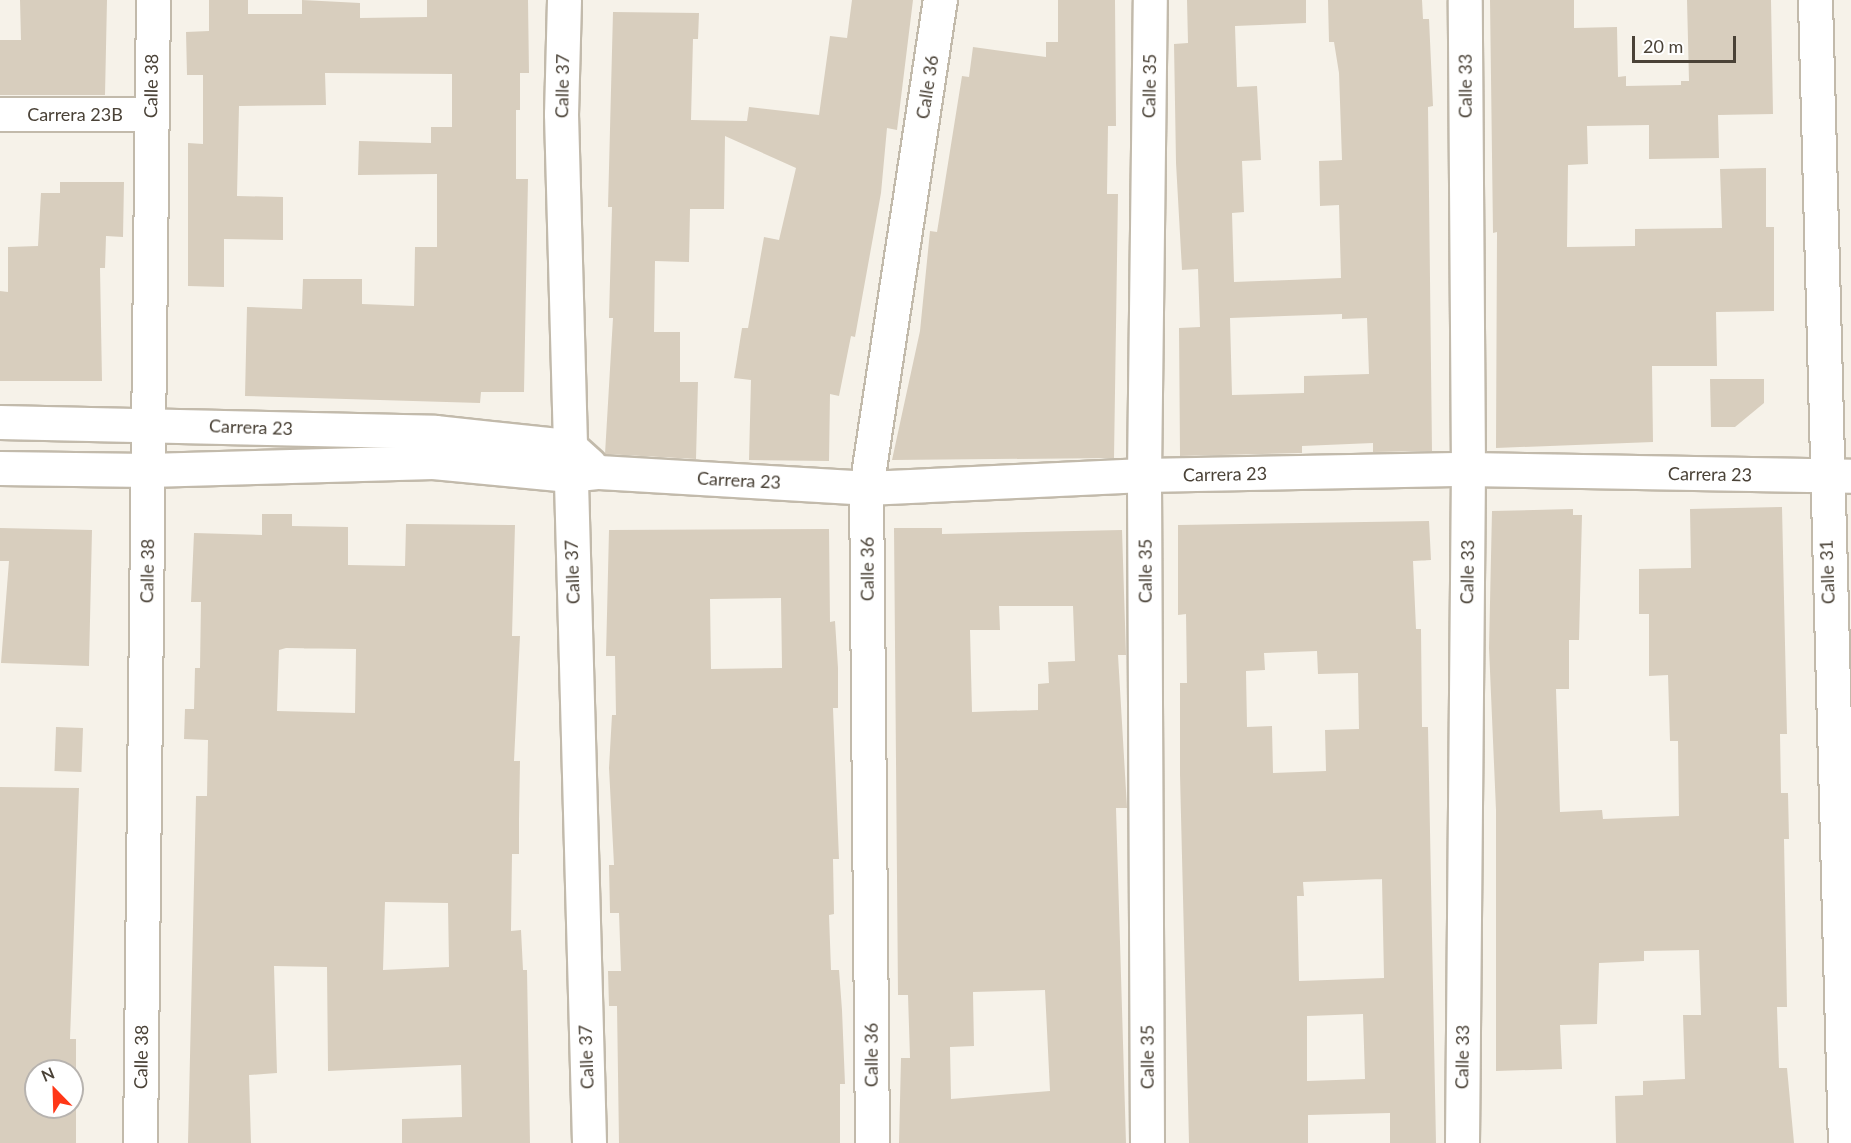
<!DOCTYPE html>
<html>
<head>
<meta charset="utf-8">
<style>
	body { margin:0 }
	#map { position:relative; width:1851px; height:1143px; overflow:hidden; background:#f6f2e9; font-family:Lato,sans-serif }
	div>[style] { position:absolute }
	.building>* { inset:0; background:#d8cebe; transform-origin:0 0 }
	.roads { filter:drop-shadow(2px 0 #c2baab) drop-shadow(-2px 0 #c2baab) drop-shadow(0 2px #c2baab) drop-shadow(0 -2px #c2baab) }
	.minor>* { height:33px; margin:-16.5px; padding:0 16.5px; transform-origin:16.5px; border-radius:16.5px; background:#fff }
	.tertiary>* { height:33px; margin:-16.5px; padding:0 16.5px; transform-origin:16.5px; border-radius:16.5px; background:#fff }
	span { translate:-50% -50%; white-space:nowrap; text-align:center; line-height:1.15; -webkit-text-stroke:4.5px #fff; paint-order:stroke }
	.street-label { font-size:18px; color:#4a4237 }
	.north { position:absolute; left:24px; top:1059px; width:60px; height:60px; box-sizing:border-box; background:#fff; border:2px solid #b7b3af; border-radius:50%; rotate:337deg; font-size:16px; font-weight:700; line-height:24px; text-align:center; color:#4a4237 }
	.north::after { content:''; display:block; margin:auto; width:21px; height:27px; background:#ff3717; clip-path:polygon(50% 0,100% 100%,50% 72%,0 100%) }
	.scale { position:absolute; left:1632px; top:36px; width:104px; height:27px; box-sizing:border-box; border:3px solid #4a4237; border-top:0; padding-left:8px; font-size:18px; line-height:21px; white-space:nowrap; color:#4a4237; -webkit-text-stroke:4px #fff; paint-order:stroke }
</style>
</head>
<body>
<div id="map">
	<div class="building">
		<i style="clip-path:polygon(20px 0,107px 0,105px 95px,0 95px,0 40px,21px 40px)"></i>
		<i style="clip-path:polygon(209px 0,248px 0,248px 14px,302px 14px,302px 0,360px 3px,360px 18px,427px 17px,427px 0,528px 0,529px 73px,520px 73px,520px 110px,516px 110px,516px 179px,528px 179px,524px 392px,481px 392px,480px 403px,245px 396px,247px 307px,302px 309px,303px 279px,362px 279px,362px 304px,414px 306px,415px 247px,437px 247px,437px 174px,358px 175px,359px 141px,431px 143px,431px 127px,452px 127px,452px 74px,325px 73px,326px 105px,239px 106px,237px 196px,283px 197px,283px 240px,224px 239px,224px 287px,188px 286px,188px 143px,203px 144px,203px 75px,187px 75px,186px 32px,209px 31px)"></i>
		<i style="clip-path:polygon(852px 0,913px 0,897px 130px,887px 128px,881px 193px,855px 337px,851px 336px,839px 396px,830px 394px,829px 461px,749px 460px,751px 380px,734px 378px,742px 328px,748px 328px,764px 237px,779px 240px,796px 168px,725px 136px,724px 209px,690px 209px,689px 262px,655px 261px,654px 332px,680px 332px,680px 382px,698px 382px,696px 459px,605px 454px,613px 318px,609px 318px,612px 207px,608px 207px,613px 12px,699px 13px,698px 39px,693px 39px,691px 120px,747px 121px,749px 107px,819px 115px,830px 36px,847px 38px)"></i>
		<i style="clip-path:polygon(1058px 0,1115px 0,1116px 126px,1108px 126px,1107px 194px,1118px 194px,1114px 458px,892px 460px,920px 331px,930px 231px,937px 232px,962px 76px,969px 77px,973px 47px,1046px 57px,1046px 42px,1058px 42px)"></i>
		<i style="clip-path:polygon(evenodd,1187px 0,1306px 0,1306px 23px,1235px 26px,1237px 87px,1257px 86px,1261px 160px,1242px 161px,1244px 212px,1232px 213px,1234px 282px,1341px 278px,1339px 205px,1320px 206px,1319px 161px,1342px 160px,1339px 73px,1334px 42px,1329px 42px,1328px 0,1422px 0,1423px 19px,1429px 19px,1433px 106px,1428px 107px,1432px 451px,1373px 452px,1373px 443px,1302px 446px,1302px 453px,1180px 456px,1179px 328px,1200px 327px,1198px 269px,1182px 270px,1176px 163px,1174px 44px,1188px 43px,1187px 0,1342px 314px,1342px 319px,1367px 318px,1369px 374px,1304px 376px,1304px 393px,1232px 395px,1230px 318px,1342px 314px)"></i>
		<i style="clip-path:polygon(1490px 0,1574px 0,1574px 28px,1617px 27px,1618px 77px,1626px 76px,1626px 86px,1681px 85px,1681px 81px,1689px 81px,1687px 0,1771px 0,1773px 114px,1718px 115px,1719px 158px,1649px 159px,1649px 125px,1587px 126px,1588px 164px,1568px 165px,1567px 247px,1635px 246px,1635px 229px,1722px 228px,1720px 169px,1766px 168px,1766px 227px,1774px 227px,1774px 311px,1716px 312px,1717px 366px,1652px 366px,1653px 442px,1496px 448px,1497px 232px,1493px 233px)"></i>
		<i style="clip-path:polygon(60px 182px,124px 182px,123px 237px,106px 236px,105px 268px,100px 268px,102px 381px,0 381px,0 291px,8px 292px,8px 247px,38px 246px,41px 193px,60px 193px)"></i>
		<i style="clip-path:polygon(1710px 379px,1764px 379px,1764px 403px,1735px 427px,1711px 427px)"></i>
		<i style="clip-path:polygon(1782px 507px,1787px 734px,1780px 734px,1781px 793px,1788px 793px,1789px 839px,1784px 839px,1787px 1007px,1777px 1007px,1779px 1068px,1787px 1068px,1794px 1143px,1616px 1143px,1615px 1096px,1643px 1095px,1643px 1081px,1685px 1079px,1683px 1015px,1701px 1015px,1699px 950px,1644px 951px,1644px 961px,1599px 963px,1597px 1024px,1560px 1025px,1562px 1069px,1496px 1071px,1496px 810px,1489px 648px,1492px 511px,1573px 509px,1573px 515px,1582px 515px,1579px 640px,1569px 640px,1569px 689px,1556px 689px,1560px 812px,1602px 810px,1603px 819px,1679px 816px,1678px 741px,1670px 741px,1668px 675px,1649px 676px,1649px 614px,1639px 614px,1639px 569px,1691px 568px,1690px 509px)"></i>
		<i style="clip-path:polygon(evenodd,262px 514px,292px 514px,292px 526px,348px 527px,348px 565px,405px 566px,406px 524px,515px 525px,512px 636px,520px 636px,514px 761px,520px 761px,519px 820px,519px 854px,512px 854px,511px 931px,521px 930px,523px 970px,527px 970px,530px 1143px,402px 1143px,402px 1119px,462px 1117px,461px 1065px,328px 1071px,327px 967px,274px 966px,277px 1073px,249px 1075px,251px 1143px,188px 1143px,196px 796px,207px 796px,208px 740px,184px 739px,185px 709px,194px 709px,195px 668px,200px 668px,201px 602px,191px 602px,194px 533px,262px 535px,262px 514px,286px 648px,356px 649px,355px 713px,277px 711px,279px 650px,286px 648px,262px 514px,385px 902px,448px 903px,449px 967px,383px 970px,385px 902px)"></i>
		<i style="clip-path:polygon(evenodd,1429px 521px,1431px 560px,1413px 561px,1416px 629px,1421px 629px,1422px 727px,1428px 727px,1436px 1143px,1390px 1143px,1390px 1113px,1308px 1115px,1308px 1143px,1189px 1143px,1180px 775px,1180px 683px,1187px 683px,1186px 614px,1178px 615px,1178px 525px,1429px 521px,1317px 651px,1318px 674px,1358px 673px,1359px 729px,1325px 730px,1326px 771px,1273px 773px,1272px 726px,1247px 727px,1246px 671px,1265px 670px,1264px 653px,1317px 651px,1429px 521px,1382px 879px,1384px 978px,1299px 981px,1297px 896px,1304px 896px,1303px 882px,1382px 879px,1429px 521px,1363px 1014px,1365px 1079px,1307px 1081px,1307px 1016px,1363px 1014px)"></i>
		<i style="clip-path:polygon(0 528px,92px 530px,89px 666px,1px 663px,9px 561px,0 561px)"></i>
		<i style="clip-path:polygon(evenodd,894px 528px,942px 528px,942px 534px,1122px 530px,1126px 655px,1118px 655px,1127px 808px,1116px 808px,1126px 1143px,899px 1143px,901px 1058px,910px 1058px,908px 995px,898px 995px,894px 528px,999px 606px,1073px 606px,1075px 661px,1048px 662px,1049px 683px,1038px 684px,1038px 710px,972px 712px,970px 630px,1000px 630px,999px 606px,894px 528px,1045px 990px,1050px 1091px,951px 1099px,950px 1047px,974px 1046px,973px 992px,1045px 990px)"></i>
		<i style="clip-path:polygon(evenodd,829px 529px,830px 622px,835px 621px,838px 668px,838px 708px,833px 708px,839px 859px,833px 859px,834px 914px,829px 915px,831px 970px,839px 970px,842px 1010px,845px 1084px,840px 1084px,840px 1143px,619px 1143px,617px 1006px,609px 1006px,608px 971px,621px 971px,619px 913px,610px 913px,609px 865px,614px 865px,609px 768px,612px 715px,616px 715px,615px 656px,606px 656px,609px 530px,829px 529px,781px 598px,782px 668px,711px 669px,710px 599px,781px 598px)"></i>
		<i style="left:56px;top:727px;width:27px;height:44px;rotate:2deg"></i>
		<i style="clip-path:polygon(evenodd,0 787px,79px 788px,70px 1039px,76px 1039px,76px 1143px,0 1143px,0 787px,36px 1071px,72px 1071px,72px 1107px,36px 1107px,36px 1071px)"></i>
	</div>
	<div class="roads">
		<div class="minor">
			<i style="left:1815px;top:0;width:1143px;rotate:88.5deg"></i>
			<i style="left:0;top:114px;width:150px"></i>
			<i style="left:0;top:422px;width:435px;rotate:1.3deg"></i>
			<i style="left:435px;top:432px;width:135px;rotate:6deg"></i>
			<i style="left:569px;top:446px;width:28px;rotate:42deg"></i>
			<i style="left:0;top:468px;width:148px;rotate:0.8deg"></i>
			<i style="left:148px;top:470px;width:285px;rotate:-1.6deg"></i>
			<i style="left:433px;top:462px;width:137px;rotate:5.5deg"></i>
			<i style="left:569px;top:475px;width:30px;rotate:-6deg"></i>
			<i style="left:599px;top:472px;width:267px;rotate:3.4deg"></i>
			<i style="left:866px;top:488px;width:278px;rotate:-2.7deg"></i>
			<i style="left:1144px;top:475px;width:324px;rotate:-1.1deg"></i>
			<i style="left:1468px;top:469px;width:383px;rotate:1deg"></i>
			<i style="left:140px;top:1143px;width:1143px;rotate:-89.35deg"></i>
			<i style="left:872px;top:1143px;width:655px;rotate:-90.52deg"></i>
			<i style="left:866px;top:488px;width:494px;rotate:-81.4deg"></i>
			<i style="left:1147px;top:1143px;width:668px;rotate:-90.26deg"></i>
			<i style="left:1144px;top:475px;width:475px;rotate:-89.3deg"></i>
			<i style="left:1462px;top:1143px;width:674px;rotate:-89.49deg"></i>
			<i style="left:1468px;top:469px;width:469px;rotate:-90.4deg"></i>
		</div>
		<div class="tertiary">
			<i style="left:564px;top:0;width:114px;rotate:91.5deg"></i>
			<i style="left:561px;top:114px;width:1029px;rotate:88.44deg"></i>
		</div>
	</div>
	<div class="street-label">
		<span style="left:151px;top:86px;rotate:-89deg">Calle 38</span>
		<span style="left:562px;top:86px;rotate:-89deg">Calle 37</span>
		<span style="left:1149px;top:86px;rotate:-89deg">Calle 35</span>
		<span style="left:1465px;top:86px;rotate:-90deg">Calle 33</span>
		<span style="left:927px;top:87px;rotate:-81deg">Calle 36</span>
		<span style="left:75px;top:114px">Carrera 23B</span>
		<span style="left:251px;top:427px;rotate:2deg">Carrera 23</span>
		<span style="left:1225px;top:474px;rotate:-1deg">Carrera 23</span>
		<span style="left:1710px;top:474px;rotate:1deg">Carrera 23</span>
		<span style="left:739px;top:480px;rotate:3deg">Carrera 23</span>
		<span style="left:867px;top:569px;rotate:-90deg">Calle 36</span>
		<span style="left:147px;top:571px;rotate:-89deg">Calle 38</span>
		<span style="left:1145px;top:571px;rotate:-90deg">Calle 35</span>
		<span style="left:572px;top:572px;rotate:-92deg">Calle 37</span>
		<span style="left:1467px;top:572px;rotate:-89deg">Calle 33</span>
		<span style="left:1827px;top:572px;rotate:-92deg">Calle 31</span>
		<span style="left:871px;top:1055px;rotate:-90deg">Calle 36</span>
		<span style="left:141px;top:1057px;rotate:-89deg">Calle 38</span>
		<span style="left:586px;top:1057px;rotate:-92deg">Calle 37</span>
		<span style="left:1147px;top:1057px;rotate:-90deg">Calle 35</span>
		<span style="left:1462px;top:1057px;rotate:-89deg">Calle 33</span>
	</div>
	<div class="north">N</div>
	<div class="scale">20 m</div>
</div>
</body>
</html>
